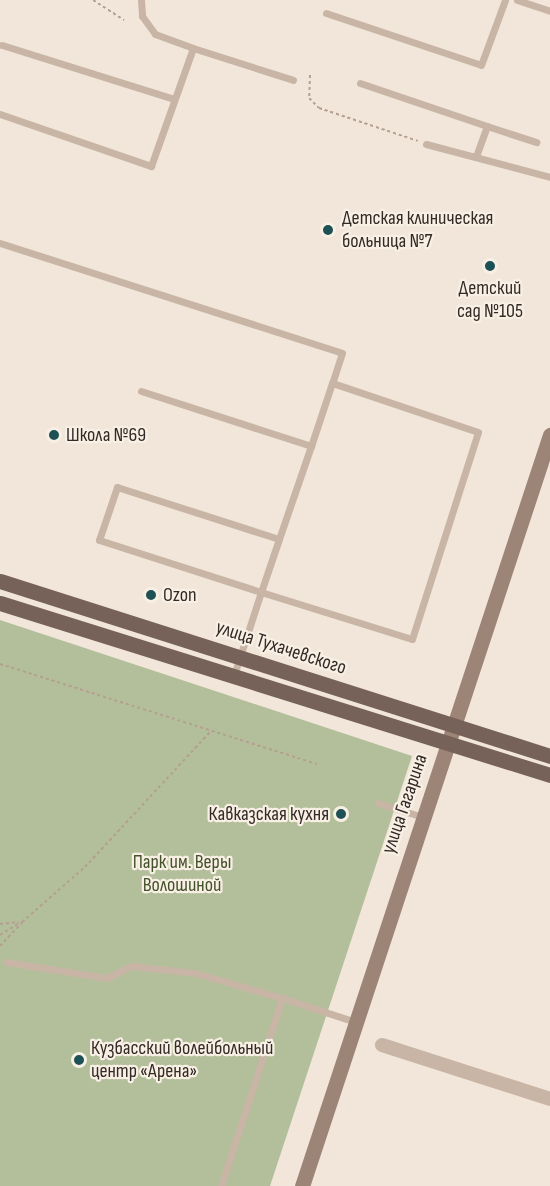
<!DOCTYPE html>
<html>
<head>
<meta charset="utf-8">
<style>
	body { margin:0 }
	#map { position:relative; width:550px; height:1186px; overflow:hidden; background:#f1e6d9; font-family:"Sofia Sans Condensed",sans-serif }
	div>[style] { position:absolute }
	.green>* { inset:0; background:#b2bf9a }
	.path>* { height:2px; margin-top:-1px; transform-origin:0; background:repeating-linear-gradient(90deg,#b49f90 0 3px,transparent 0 6px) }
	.lane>* { height:7px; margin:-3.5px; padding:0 3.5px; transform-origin:3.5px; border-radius:3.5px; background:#c8b5a6 }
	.street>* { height:14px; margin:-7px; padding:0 7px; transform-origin:7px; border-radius:7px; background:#c8b5a6 }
	.secondary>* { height:15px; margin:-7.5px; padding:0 7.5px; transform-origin:7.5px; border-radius:7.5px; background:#9c8477 }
	.primary>* { height:15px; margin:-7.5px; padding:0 7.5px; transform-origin:7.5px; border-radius:7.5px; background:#766258 }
	.dots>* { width:16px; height:16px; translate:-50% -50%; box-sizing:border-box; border:3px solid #f9f0e5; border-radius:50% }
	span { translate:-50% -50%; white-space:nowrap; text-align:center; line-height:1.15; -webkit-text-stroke:4.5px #f9f0e5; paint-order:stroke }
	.poi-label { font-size:20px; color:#342b27 }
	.left { translate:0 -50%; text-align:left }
	.right { translate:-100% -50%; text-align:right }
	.street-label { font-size:20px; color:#342b27 }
	.park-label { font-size:20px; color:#44522b }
</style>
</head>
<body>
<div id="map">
	<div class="green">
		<i style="clip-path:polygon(0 620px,412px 756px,270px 1186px,0 1186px)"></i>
	</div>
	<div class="path">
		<i style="left:93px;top:0;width:37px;rotate:33deg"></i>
		<i style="left:310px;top:75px;width:23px;rotate:92deg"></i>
		<i style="left:309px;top:98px;width:14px;rotate:45deg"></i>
		<i style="left:319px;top:108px;width:104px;rotate:18.4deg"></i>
		<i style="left:0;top:664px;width:332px;rotate:17.5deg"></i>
		<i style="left:0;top:924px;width:19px;rotate:-6deg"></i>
		<i style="left:0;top:935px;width:22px;rotate:-32deg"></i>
		<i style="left:0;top:946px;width:33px;rotate:-47deg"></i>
		<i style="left:22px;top:922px;width:84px;rotate:-41.1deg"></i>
		<i style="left:85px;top:867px;width:184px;rotate:-47.2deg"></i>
	</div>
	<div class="lane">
		<i style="left:141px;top:0;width:16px;rotate:86deg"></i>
		<i style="left:142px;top:16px;width:22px;rotate:54deg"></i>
		<i style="left:155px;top:34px;width:40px;rotate:20.2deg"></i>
		<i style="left:517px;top:0;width:35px;rotate:18deg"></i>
		<i style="left:326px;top:13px;width:163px;rotate:18.5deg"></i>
		<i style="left:481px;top:65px;width:69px;rotate:-69.7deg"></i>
		<i style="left:2px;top:45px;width:180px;rotate:17.4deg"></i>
		<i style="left:360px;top:83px;width:134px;rotate:18.7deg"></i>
		<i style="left:487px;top:126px;width:33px;rotate:110deg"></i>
		<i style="left:0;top:114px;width:160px;rotate:19deg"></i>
		<i style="left:151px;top:166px;width:125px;rotate:-70.4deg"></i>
		<i style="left:193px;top:48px;width:105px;rotate:17.7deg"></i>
		<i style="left:487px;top:126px;width:52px;rotate:18.1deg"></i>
		<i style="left:426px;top:144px;width:128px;rotate:14.9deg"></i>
		<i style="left:0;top:243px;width:359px;rotate:17.8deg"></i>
		<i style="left:342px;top:353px;width:32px;rotate:108deg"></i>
		<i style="left:141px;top:391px;width:179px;rotate:17.9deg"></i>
		<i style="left:234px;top:675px;width:87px;rotate:-72deg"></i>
		<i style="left:261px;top:592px;width:158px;rotate:17.3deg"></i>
		<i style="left:412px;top:639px;width:217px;rotate:-72.3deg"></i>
		<i style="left:478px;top:432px;width:154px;rotate:-161.4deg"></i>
		<i style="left:332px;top:383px;width:66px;rotate:108.4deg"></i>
		<i style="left:311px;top:446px;width:98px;rotate:109deg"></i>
		<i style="left:279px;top:539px;width:56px;rotate:108.8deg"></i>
		<i style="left:261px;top:592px;width:170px;rotate:-162.2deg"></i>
		<i style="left:99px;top:540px;width:56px;rotate:-71.2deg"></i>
		<i style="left:117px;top:487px;width:170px;rotate:17.8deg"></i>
		<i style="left:378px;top:803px;width:47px;rotate:17.3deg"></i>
		<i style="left:6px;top:962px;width:102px;rotate:9deg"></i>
		<i style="left:107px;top:978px;width:28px;rotate:-26deg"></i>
		<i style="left:132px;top:966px;width:63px;rotate:6.3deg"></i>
		<i style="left:195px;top:973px;width:91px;rotate:16deg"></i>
		<i style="left:221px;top:1186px;width:198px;rotate:-72deg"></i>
		<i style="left:282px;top:998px;width:78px;rotate:18deg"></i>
	</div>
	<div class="street">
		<i style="left:382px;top:1045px;width:176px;rotate:17.8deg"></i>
	</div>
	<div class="secondary">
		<i style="left:302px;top:1186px;width:791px;rotate:-71.73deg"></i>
	</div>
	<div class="primary">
		<i style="left:0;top:581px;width:577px;rotate:17.65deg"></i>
		<i style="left:0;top:603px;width:576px;rotate:17.37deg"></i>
	</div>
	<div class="dots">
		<i style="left:328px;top:230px;background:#1d5155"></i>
		<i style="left:490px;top:266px;background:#1d5155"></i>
		<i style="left:54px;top:435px;background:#1d5155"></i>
		<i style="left:151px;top:595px;background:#1d5155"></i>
		<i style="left:341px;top:814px;background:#1d5155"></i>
		<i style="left:79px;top:1060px;background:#1d5155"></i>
	</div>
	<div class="poi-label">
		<span class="left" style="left:342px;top:230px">Детская клиническая<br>больница №7</span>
		<span style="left:490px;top:300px">Детский<br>сад №105</span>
		<span class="left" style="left:66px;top:435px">Школа №69</span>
		<span class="left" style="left:163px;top:595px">Ozon</span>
		<span class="right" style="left:329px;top:814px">Кавказская кухня</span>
		<span class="left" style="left:91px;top:1060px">Кузбасский волейбольный<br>центр «Арена»</span>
	</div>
	<div class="street-label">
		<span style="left:281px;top:648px;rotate:18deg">улица Тухачевского</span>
		<span style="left:405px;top:804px;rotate:-71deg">улица Гагарина</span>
	</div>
	<div class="park-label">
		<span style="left:182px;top:874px">Парк им. Веры<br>Волошиной</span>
	</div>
</div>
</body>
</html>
